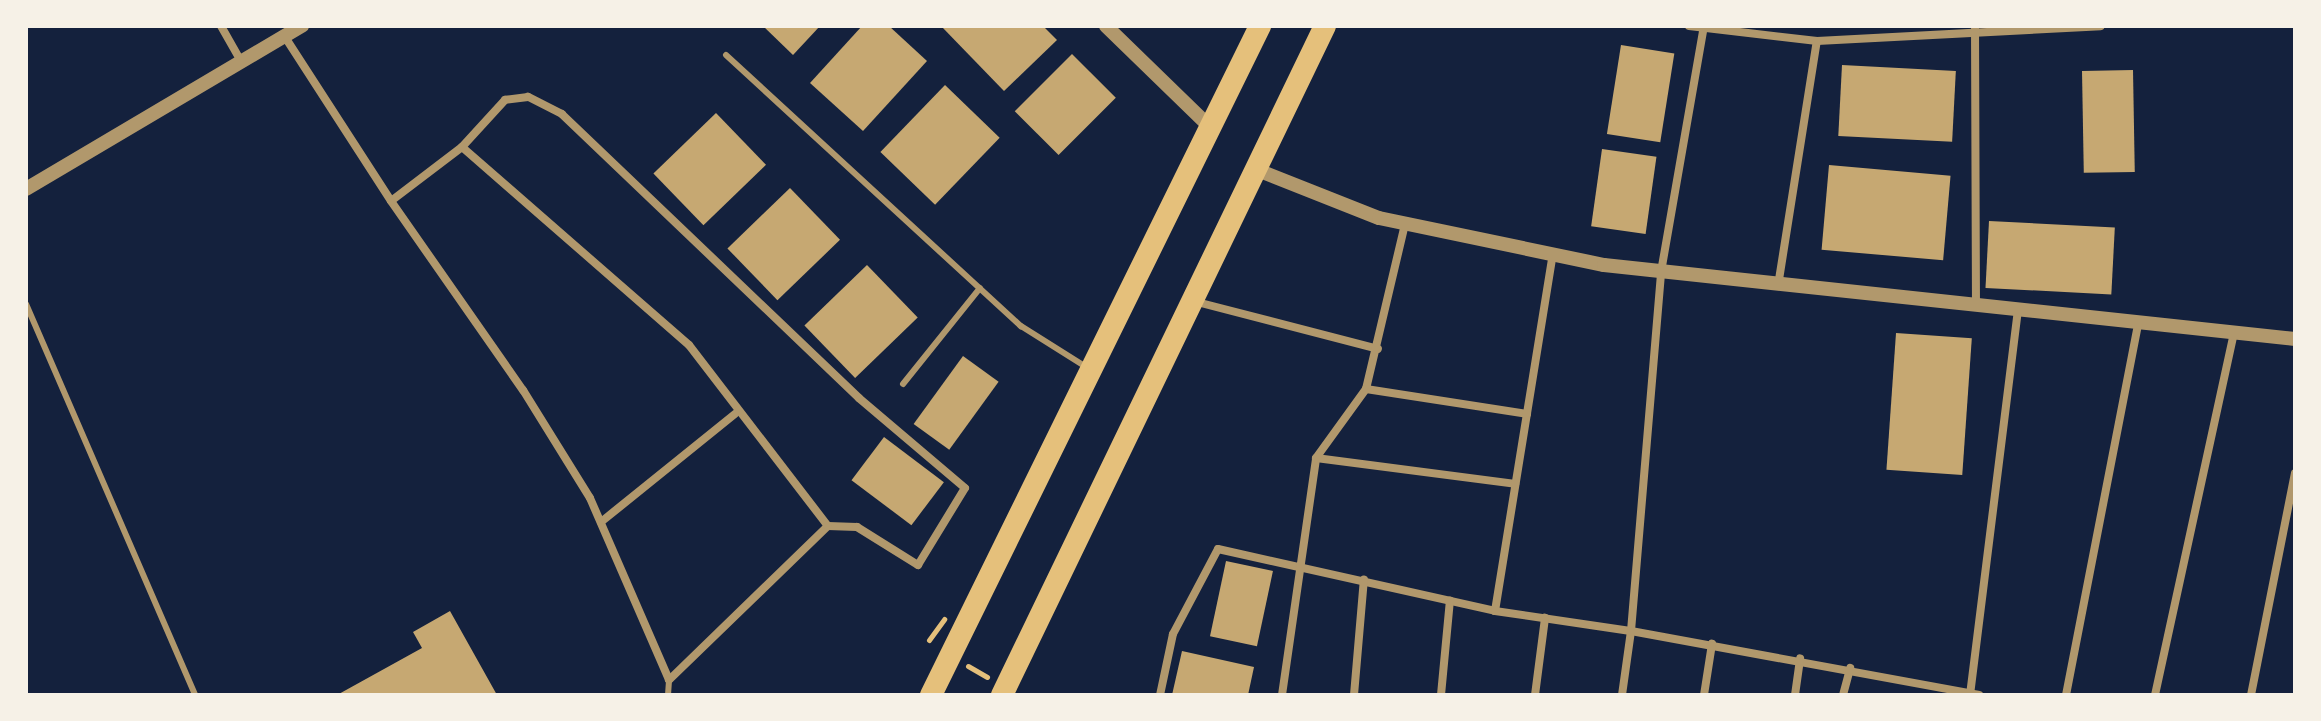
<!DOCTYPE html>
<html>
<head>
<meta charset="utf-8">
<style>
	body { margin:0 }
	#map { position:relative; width:2321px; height:721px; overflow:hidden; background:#14213d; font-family:"PT Serif",serif }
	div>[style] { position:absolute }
	.building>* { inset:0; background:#c6a872; transform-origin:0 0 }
	.path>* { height:5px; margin:-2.5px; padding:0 2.5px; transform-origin:2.5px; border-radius:2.5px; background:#e5c07b }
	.service>* { height:6px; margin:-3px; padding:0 3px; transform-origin:3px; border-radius:3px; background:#b1986c }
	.minor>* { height:8px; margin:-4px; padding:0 4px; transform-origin:4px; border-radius:4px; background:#b1986c }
	.tertiary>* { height:14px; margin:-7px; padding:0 7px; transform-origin:7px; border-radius:7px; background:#b1986c }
	.trunk>* { height:22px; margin:-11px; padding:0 11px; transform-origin:11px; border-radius:11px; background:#e5c07b }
	span { translate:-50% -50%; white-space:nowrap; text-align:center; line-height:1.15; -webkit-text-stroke:6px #f6f1e7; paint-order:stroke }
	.frame { position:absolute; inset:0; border:28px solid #f6f1e7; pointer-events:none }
</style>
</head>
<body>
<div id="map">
	<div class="building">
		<i style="clip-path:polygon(763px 26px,820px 26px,793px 55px)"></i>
		<i style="clip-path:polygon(862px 26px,889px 26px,927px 61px,863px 131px,810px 83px)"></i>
		<i style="clip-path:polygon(941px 26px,1043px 26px,1057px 40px,1004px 91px)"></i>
		<i style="left:1621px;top:45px;width:54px;height:90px;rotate:9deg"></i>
		<i style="left:1072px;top:54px;width:62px;height:81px;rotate:45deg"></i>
		<i style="left:1842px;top:65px;width:114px;height:71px;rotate:3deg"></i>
		<i style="left:2133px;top:70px;width:102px;height:51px;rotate:89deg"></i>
		<i style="left:945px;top:85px;width:76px;height:93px;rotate:44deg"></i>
		<i style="left:716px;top:113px;width:72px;height:87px;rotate:46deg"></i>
		<i style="left:1602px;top:149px;width:55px;height:78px;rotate:8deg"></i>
		<i style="left:1829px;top:165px;width:122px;height:85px;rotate:5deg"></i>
		<i style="left:790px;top:188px;width:72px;height:87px;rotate:46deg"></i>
		<i style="left:1989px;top:221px;width:126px;height:67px;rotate:3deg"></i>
		<i style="left:867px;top:265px;width:73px;height:87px;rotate:46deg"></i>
		<i style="left:1896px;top:333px;width:76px;height:137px;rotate:4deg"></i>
		<i style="left:963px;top:356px;width:44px;height:84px;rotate:36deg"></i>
		<i style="left:884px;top:437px;width:75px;height:54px;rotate:37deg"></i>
		<i style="left:1226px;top:561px;width:48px;height:77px;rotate:12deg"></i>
		<i style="clip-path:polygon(450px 611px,497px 695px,337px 695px,422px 648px,413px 632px)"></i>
		<i style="clip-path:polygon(1182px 651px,1254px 667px,1248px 695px,1172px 695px)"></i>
	</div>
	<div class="path">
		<i style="left:929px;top:640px;width:26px;rotate:-54deg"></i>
		<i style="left:968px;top:666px;width:22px;rotate:30deg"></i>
	</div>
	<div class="service">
		<i style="left:726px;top:55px;width:401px;rotate:42.6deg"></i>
		<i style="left:1021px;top:326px;width:77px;rotate:32.2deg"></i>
		<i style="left:26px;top:304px;width:426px;rotate:66.6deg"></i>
		<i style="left:903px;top:384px;width:123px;rotate:-51.3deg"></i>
		<i style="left:668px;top:695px;width:15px;rotate:-86deg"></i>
	</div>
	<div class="minor">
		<i style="left:221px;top:26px;width:43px;rotate:60.4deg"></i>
		<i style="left:1689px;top:26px;width:129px;rotate:6.7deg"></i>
		<i style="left:1817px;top:41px;width:284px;rotate:-3deg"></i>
		<i style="left:1975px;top:26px;width:277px;rotate:89.8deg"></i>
		<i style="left:285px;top:37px;width:195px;rotate:57.1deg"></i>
		<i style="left:391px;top:201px;width:231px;rotate:55.1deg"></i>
		<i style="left:523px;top:390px;width:127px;rotate:58.2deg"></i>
		<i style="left:590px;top:498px;width:198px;rotate:66.5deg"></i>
		<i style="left:669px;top:680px;width:221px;rotate:-44.1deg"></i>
		<i style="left:828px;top:526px;width:29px;rotate:2deg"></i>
		<i style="left:857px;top:527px;width:72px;rotate:31.9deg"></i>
		<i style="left:918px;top:565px;width:90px;rotate:-58.6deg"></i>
		<i style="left:965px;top:488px;width:139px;rotate:-139.7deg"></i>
		<i style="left:859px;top:398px;width:411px;rotate:-136.3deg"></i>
		<i style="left:562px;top:114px;width:38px;rotate:-153deg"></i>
		<i style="left:528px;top:97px;width:23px;rotate:173deg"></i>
		<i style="left:505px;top:100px;width:64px;rotate:132.5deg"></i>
		<i style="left:462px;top:147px;width:89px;rotate:142.7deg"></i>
		<i style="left:462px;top:147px;width:301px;rotate:41.1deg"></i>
		<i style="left:689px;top:345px;width:228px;rotate:52.5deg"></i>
		<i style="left:1778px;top:286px;width:248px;rotate:-81deg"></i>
		<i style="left:1193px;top:301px;width:191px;rotate:14.5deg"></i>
		<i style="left:1366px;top:389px;width:163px;rotate:8.8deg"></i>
		<i style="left:1316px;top:458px;width:201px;rotate:7.4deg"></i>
		<i style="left:601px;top:522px;width:172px;rotate:-38.9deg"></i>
		<i style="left:1495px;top:611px;width:362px;rotate:-80.8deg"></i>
		<i style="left:1160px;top:695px;width:62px;rotate:-78deg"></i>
		<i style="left:1173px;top:634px;width:96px;rotate:-62.1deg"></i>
		<i style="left:1218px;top:549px;width:284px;rotate:12.6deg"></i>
		<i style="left:1495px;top:611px;width:137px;rotate:8.4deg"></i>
		<i style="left:1631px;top:631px;width:360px;rotate:-85.2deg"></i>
		<i style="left:1661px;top:272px;width:250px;rotate:-80.1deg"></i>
		<i style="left:1282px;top:695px;width:239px;rotate:-81.8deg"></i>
		<i style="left:1316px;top:458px;width:85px;rotate:-54.1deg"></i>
		<i style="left:1366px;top:389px;width:170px;rotate:-76.7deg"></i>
		<i style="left:1354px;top:695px;width:116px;rotate:-85.1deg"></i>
		<i style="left:1441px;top:695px;width:95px;rotate:-84.6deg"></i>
		<i style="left:1535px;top:695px;width:78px;rotate:-82.6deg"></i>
		<i style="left:1622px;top:695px;width:65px;rotate:-82deg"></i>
		<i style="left:1631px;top:631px;width:354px;rotate:10.4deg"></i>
		<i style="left:1704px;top:695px;width:52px;rotate:-81.1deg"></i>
		<i style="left:1795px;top:695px;width:37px;rotate:-82deg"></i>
		<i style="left:1843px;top:695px;width:28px;rotate:-75deg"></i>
		<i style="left:1970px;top:695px;width:390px;rotate:-82.9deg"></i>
		<i style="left:2066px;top:695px;width:378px;rotate:-79deg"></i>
		<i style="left:2155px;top:695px;width:370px;rotate:-77.7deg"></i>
		<i style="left:2251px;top:695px;width:226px;rotate:-78.8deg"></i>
	</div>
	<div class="tertiary">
		<i style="left:1106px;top:26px;width:145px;rotate:44.2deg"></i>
		<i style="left:1255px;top:169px;width:133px;rotate:21.6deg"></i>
		<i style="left:1379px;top:218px;width:230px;rotate:11.8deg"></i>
		<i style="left:1604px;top:265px;width:695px;rotate:6.11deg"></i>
		<i style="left:26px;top:189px;width:321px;rotate:-30.6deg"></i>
	</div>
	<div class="trunk">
		<i style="left:931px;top:695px;width:746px;rotate:-63.81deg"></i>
		<i style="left:1002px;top:695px;width:743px;rotate:-64.23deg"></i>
	</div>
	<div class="frame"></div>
</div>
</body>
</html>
